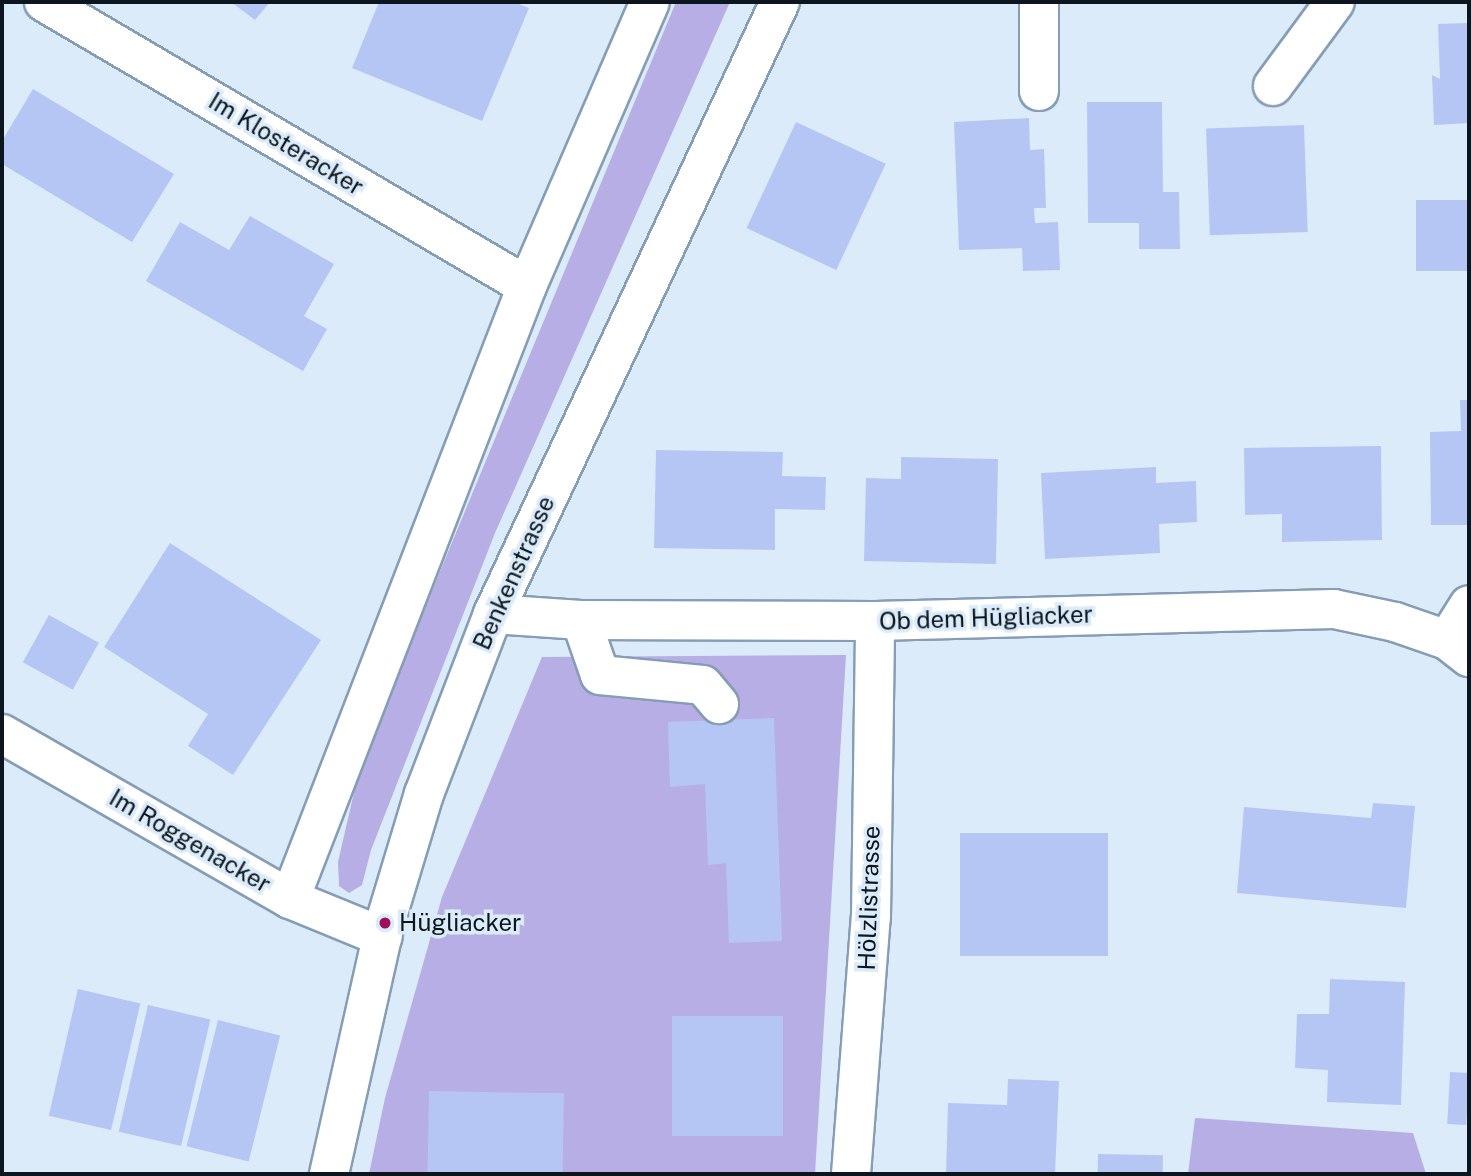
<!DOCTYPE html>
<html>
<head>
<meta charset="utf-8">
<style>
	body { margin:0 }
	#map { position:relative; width:1471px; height:1176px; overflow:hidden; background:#dbebfa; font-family:"Public Sans",sans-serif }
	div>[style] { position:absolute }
	.green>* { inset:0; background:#b7aee5 }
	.building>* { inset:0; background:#b6c6f4; transform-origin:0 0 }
	.roads { filter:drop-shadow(2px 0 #859db5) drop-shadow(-2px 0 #859db5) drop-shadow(0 2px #859db5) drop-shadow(0 -2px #859db5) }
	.minor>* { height:38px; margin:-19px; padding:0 19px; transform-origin:19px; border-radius:19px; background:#fff }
	.dots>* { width:19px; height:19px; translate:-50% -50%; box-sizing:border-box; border:4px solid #dbebfa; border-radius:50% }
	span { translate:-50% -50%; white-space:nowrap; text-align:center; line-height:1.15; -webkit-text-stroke:7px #dbebfa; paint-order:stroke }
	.street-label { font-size:24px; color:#0d161e }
	.poi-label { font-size:24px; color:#0d161e }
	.left { translate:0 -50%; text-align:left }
	.frame { position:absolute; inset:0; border:4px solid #0d161e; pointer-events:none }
</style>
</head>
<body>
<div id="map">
	<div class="green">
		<i style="clip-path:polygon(676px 2px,730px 2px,495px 533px,371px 850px,362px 885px,349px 893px,339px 886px,338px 862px,361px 762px)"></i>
		<i style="clip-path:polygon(846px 655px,815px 1174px,369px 1174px,385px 1098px,442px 897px,542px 657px)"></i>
		<i style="clip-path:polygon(1195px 1118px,1413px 1133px,1426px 1174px,1188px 1174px)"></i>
	</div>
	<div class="building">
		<i style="clip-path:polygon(231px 2px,270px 2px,255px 20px)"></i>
		<i style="clip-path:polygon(379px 2px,514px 2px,529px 8px,482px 121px,352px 68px)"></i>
		<i style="clip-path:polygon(1469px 23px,1469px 123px,1434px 125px,1432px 75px,1440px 79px,1438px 24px)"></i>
		<i style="clip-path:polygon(33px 89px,174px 174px,132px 242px,2px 164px,2px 141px)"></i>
		<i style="clip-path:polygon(1087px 102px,1162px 102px,1163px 192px,1179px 192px,1180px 249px,1139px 249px,1139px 223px,1088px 223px)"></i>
		<i style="clip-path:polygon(1029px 118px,1030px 150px,1044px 149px,1046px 208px,1034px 208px,1035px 223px,1058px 222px,1060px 270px,1023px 271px,1022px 248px,959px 250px,954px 122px)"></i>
		<i style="left:796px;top:122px;width:99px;height:117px;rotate:25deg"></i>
		<i style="left:1304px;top:125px;width:107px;height:98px;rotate:88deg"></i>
		<i style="left:1469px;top:200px;width:71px;height:53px;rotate:90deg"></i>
		<i style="clip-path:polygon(250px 216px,334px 264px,304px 316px,327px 329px,303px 371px,146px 281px,180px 222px,229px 250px)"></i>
		<i style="clip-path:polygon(1460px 400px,1469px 400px,1469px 525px,1431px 525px,1430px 432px,1461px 431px)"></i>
		<i style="clip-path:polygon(1381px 446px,1382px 540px,1282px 542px,1282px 514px,1245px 515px,1244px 448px)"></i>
		<i style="clip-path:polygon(656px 450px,783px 452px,782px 476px,826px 477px,825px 510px,775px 509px,775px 550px,654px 548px)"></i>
		<i style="clip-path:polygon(901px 457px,998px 459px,996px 564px,864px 561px,866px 478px,901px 479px)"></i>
		<i style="clip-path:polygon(1156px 467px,1156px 483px,1196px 481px,1197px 522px,1159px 524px,1160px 553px,1045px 559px,1041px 473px)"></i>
		<i style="clip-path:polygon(170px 543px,321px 640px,233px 775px,188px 746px,208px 714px,104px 647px)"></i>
		<i style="left:49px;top:615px;width:57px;height:54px;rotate:29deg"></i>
		<i style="clip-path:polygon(774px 718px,782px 941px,729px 943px,726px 863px,708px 865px,705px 784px,670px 787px,668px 722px)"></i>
		<i style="clip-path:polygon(1373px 803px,1415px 806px,1406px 908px,1237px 893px,1244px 807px,1371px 818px)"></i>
		<i style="left:960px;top:833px;width:148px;height:123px"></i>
		<i style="clip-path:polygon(1330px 979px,1405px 982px,1401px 1105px,1327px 1102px,1328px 1070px,1295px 1068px,1297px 1014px,1329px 1014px)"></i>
		<i style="left:78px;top:989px;width:64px;height:130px;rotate:13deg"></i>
		<i style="left:148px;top:1005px;width:64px;height:130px;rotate:13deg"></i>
		<i style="left:672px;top:1016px;width:111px;height:120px"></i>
		<i style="left:218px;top:1020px;width:64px;height:130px;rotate:14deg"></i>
		<i style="left:1450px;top:1072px;width:19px;height:52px;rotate:3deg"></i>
		<i style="clip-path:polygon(1008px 1079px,1059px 1081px,1055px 1174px,946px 1174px,948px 1103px,1007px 1105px)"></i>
		<i style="left:429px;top:1091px;width:135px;height:83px;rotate:1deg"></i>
		<i style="left:1098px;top:1154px;width:65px;height:20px;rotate:1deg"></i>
	</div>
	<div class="roads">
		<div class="minor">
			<i style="left:44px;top:2px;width:560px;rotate:30.46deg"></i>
			<i style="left:1273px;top:86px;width:104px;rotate:-53.6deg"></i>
			<i style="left:1039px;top:91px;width:89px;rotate:-90deg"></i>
			<i style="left:493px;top:614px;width:88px;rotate:3.9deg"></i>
			<i style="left:581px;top:620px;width:294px;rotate:0.2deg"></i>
			<i style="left:875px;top:621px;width:459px;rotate:-1.5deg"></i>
			<i style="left:1334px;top:609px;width:62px;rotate:12deg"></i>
			<i style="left:1395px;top:622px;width:55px;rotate:19.1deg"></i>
			<i style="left:1447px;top:640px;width:28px;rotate:38deg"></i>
			<i style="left:581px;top:620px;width:58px;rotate:70.9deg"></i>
			<i style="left:600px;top:675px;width:103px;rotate:5.5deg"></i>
			<i style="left:703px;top:685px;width:25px;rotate:50deg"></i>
			<i style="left:1447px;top:640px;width:41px;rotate:-57.8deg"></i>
			<i style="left:2px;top:734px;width:332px;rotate:29.8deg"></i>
			<i style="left:290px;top:899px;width:100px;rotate:22.2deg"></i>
			<i style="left:290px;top:899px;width:657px;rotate:-68.86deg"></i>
			<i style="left:527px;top:286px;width:309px;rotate:-66.6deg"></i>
			<i style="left:329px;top:1174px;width:257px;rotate:-77.4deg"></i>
			<i style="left:385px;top:923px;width:135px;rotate:-73.2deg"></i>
			<i style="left:424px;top:794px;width:193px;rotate:-69deg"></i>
			<i style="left:493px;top:614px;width:676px;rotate:-64.88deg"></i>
			<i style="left:851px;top:1174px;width:258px;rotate:-85.6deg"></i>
			<i style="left:871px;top:917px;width:296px;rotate:-89.2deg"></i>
		</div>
	</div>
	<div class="dots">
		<i style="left:385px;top:923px;background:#9f0f57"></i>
	</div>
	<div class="street-label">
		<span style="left:286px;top:144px;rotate:31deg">Im Klosteracker</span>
		<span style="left:514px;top:573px;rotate:-66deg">Benkenstrasse</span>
		<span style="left:986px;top:618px;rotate:-2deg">Ob dem Hügliacker</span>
		<span style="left:190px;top:841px;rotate:30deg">Im Roggenacker</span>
		<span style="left:869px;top:898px;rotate:-88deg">Hölzlistrasse</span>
	</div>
	<div class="poi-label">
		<span class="left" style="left:399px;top:923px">Hügliacker</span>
	</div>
	<div class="frame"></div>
</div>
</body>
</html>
